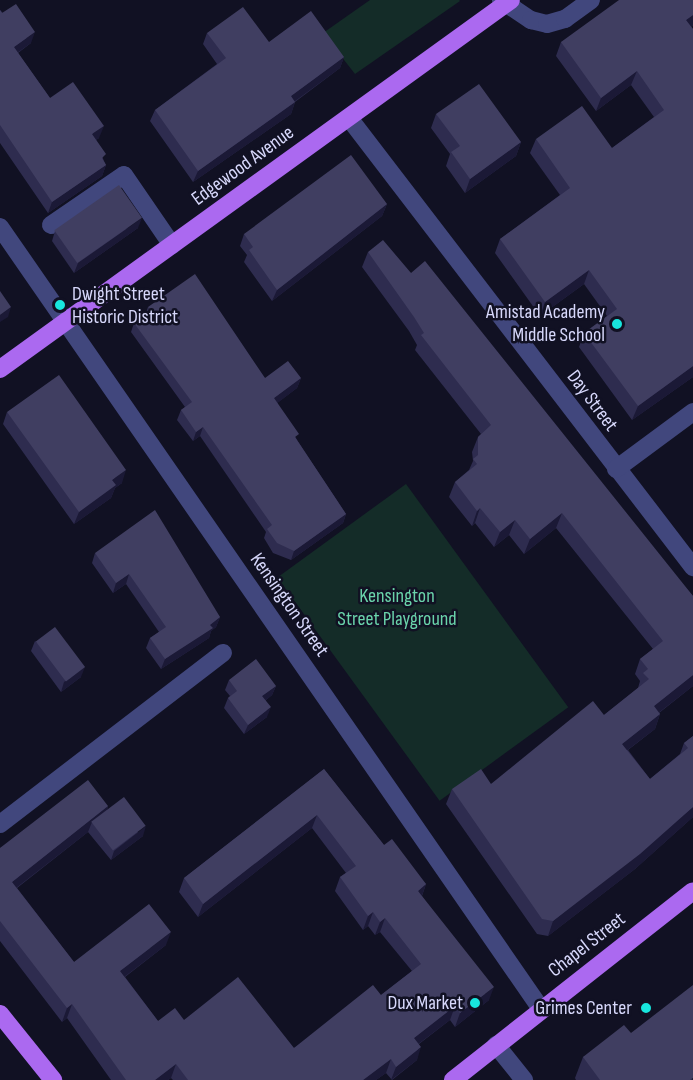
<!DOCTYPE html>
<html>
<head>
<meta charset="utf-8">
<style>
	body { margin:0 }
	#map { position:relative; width:693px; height:1080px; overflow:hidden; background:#111123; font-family:"Sofia Sans Condensed",sans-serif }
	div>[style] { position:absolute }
	.green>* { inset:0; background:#142c28; transform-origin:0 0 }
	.minor>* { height:18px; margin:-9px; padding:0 9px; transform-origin:9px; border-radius:9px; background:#41477d }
	.major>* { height:18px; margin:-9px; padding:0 9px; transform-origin:9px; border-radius:9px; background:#ab69f0 }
	.wall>* { inset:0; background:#2e2c4f }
	.shaded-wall>* { inset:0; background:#1b1936 }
	.building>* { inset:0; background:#403e61; transform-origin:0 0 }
	.dots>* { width:16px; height:16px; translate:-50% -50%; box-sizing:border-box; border:3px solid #111123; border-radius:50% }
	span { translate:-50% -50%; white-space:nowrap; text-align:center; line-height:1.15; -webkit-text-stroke:5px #111123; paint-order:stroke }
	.street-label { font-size:20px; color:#d7d8fb }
	.poi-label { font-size:20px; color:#d7d8fb }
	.left { translate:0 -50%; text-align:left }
	.right { translate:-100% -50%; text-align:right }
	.park-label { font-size:20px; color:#6ad4ab }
</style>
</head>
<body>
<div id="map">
	<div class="green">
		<i style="clip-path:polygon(370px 0,459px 0,460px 1px,355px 74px,323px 33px)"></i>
		<i style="left:406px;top:484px;width:276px;height:159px;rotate:54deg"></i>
	</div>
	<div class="minor">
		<i style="left:501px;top:0;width:36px;rotate:34deg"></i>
		<i style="left:531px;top:20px;width:16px;rotate:14deg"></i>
		<i style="left:547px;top:24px;width:19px;rotate:-16deg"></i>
		<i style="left:565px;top:19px;width:32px;rotate:-36deg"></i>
		<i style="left:349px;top:118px;width:566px;rotate:52.54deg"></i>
		<i style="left:51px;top:225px;width:88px;rotate:-34.4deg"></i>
		<i style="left:124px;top:175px;width:85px;rotate:55.6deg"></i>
		<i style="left:0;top:227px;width:951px;rotate:55.32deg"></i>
		<i style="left:616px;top:469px;width:96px;rotate:-36.5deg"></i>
		<i style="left:0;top:824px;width:281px;rotate:-37.5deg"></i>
		<i style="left:496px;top:1045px;width:45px;rotate:51.3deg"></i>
	</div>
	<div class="major">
		<i style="left:0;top:369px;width:630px;rotate:-35.83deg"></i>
		<i style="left:0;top:1014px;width:85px;rotate:51.2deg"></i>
		<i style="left:453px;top:1080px;width:305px;rotate:-38.2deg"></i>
	</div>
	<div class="wall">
		<i style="clip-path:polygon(693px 0,693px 25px,691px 27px,693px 29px,693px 377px,632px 420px,579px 347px,584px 333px,607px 316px,584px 284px,540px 316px,495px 253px,500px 239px,560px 195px,530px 153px,536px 139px,612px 148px,654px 117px,631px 85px,596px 111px,556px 56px,561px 42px)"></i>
		<i style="clip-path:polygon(0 10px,31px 43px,18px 53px,50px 98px,99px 138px,96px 140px,104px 161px,106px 165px,102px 176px,48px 213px,0 143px)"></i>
		<i style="clip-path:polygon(207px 33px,269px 42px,344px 57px,340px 68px,295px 102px,291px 114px,193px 182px,150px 121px,155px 110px,217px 64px,203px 44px)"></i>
		<i style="clip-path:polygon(436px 114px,521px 142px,516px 156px,465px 193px,446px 166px,450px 154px,431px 128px)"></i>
		<i style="clip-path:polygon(387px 204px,382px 216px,272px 301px,244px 262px,247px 255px,240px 246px,244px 234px)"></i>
		<i style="clip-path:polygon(138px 228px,74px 273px,52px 241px,55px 231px)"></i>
		<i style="clip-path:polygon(368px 252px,411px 273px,693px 596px,693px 686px,659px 713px,660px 714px,655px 729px,628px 750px,650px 779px,680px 754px,684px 743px,693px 736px,693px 817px,635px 869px,548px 936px,537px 934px,446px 804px,452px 789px,491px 784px,604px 715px,638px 688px,640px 681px,635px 674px,640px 659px,653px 649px,556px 528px,524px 554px,509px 535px,494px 547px,475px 523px,472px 526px,449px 497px,455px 482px,469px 470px,473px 461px,472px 452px,478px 437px,481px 434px,415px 350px,417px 345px,409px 331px,362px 267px)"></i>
		<i style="clip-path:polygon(148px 307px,265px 378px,301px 378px,297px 388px,277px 403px,297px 440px,346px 514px,343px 523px,291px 560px,273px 553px,264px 538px,266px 532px,200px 436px,193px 441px,177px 420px,181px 410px,185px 407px,131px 332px,134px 323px,145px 315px)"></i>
		<i style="clip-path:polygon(7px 412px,122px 483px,115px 488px,111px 498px,74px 524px,3px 424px)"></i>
		<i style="clip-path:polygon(95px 553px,220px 617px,216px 627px,211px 631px,209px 638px,161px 669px,146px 648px,150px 638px,159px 632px,126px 584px,113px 593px,92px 563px)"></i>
		<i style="clip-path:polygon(35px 641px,81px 677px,61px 692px,31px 651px)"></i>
		<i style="clip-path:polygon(229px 680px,276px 686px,272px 695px,266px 700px,267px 717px,244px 734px,224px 708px,228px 698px,230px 696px,225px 690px)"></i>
		<i style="clip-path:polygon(324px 769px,384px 845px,426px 884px,422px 896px,489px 1000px,455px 1027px,450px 1020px,419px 1044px,417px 1060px,392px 1080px,386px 1073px,376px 1080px,173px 1080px,171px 1078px,168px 1080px,111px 1080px,67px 1018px,62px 1022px,0 941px,0 848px,108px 806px,107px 810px,143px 836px,111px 860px,88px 832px,17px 888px,74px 962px,166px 945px,125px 977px,158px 1021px,184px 1020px,294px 1048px,381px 995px,412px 971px,380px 932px,375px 935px,368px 926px,363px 930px,335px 891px,340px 877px,346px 873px,312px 828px,198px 917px,179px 892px,184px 878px)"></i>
		<i style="clip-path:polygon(631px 1033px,693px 1080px,576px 1080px,575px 1078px,583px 1057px)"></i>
	</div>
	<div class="shaded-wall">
		<i style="clip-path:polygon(693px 15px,693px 25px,681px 34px,686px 20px)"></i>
		<i style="clip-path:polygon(35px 32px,31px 43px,10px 58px,14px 47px)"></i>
		<i style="clip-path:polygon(344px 57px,340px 68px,287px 107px,291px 96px)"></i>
		<i style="clip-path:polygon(637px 71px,631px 85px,596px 111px,601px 98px)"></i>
		<i style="clip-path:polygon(295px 102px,291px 114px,193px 182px,198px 171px)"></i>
		<i style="clip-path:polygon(104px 126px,99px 138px,87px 146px,92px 134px)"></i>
		<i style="clip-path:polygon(521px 142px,516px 156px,465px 193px,470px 179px)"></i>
		<i style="clip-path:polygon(106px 165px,102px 176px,48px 213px,52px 202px)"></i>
		<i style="clip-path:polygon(387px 204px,382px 216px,272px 301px,277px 290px)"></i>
		<i style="clip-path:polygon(142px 218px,138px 228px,74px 273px,78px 263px)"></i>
		<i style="clip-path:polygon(589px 270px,584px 284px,540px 316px,545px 302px)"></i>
		<i style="clip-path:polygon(11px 307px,8px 317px,0 322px,0 315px)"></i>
		<i style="clip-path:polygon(693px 366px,693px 377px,632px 420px,638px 406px)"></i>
		<i style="clip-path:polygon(301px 378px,297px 388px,271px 408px,274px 398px)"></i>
		<i style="clip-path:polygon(203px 427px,200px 436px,193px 441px,196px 432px)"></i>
		<i style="clip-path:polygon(126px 470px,122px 483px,115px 488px,111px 498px,74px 524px,79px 512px,112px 480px)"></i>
		<i style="clip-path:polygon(480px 508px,475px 523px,472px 526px,477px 511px)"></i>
		<i style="clip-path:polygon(562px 513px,556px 528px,524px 554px,530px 539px)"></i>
		<i style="clip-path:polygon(346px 514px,343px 523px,291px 560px,294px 551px)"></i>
		<i style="clip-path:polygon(515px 520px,509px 535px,494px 547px,500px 532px)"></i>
		<i style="clip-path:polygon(129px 574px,126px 584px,113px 593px,116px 583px)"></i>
		<i style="clip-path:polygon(220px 617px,216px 627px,211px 631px,209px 638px,161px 669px,165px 659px)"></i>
		<i style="clip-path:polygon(85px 667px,81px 677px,61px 692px,64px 682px)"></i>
		<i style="clip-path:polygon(693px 675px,693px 686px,648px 721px,654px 706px)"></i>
		<i style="clip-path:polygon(276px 686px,272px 695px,259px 706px,262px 696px)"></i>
		<i style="clip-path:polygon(271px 707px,267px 717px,244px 734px,248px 725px)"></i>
		<i style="clip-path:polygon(660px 714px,655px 729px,617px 758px,622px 744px)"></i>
		<i style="clip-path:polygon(108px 806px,104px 820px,92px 822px,88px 832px,7px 895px,12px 882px)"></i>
		<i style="clip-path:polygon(693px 807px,693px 817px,635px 869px,548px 936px,553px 921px)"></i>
		<i style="clip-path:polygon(317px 815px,312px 828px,198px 917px,203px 904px)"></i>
		<i style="clip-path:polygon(146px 826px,143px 836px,111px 860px,114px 851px)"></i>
		<i style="clip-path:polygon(426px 884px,421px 898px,418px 891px)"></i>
		<i style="clip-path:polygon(373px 912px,368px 926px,363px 930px,368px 916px)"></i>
		<i style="clip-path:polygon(385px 918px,380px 932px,375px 935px,380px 922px)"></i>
		<i style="clip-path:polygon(171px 932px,166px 945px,115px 984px,120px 971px)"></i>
		<i style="clip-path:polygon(494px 987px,489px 1000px,455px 1027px,460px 1013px)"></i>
		<i style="clip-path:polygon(72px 1004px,67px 1018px,62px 1022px,67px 1008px)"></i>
		<i style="clip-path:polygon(455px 1006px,450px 1020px,409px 1051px,414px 1038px)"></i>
		<i style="clip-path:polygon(421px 1047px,417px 1060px,391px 1080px,396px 1067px)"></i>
		<i style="clip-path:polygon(391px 1059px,386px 1073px,376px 1080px,363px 1080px)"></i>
		<i style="clip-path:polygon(176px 1064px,171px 1078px,168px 1080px,155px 1080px)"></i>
	</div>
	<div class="building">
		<i style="clip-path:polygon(619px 0,693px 0,693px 15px,686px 20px,693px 29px,693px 366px,638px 406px,584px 333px,617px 309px,589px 270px,545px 302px,500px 239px,570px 188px,536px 139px,582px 106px,612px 148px,664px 110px,637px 71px,601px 98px,561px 42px)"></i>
		<i style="clip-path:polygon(16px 4px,35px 32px,14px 47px,50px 98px,73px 82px,104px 126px,92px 134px,106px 154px,102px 158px,106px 165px,52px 202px,0 125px,0 10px,2px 13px)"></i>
		<i style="clip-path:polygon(243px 7px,269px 42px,311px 11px,344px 57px,291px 96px,295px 102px,198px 171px,155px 110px,226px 58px,207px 33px)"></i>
		<i style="clip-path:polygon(479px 84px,521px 142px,470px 179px,451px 152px,460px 146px,436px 114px)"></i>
		<i style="clip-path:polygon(351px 155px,387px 204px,277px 290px,249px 250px,253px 247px,244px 234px)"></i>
		<i style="left:119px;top:185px;width:40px;height:79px;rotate:55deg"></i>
		<i style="clip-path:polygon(383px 240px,411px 273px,425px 261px,693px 596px,693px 675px,654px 706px,660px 714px,622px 744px,650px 779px,688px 748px,684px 743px,693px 736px,693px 807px,640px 854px,553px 921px,542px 919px,452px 789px,481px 769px,491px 784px,593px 701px,604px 715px,649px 679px,643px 673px,648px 669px,640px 659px,663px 641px,562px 513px,530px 539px,515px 520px,500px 532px,480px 508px,477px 511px,455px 482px,477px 464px,473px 459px,478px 455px,478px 437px,491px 425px,421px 335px,424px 333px,414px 317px,368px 252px)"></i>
		<i style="clip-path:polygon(195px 274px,265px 378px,288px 361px,301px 378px,274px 398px,299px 434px,295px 437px,346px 514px,294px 551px,277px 543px,267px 529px,272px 525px,203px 427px,196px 432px,181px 410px,192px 402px,134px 323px,151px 311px,148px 307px)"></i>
		<i style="clip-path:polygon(0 291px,11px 307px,0 315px)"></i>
		<i style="clip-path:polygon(59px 375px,126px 470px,112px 480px,116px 485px,79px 512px,7px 412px)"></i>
		<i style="clip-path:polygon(155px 510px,220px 617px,210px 625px,213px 628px,165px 659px,150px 638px,166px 627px,129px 574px,116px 583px,95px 553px)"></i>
		<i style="left:55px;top:627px;width:50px;height:24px;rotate:53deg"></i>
		<i style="clip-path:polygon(256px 659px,276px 686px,262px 696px,271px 707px,248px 725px,228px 698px,237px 691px,229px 680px)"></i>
		<i style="clip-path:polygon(324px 769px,384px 845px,392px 839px,426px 884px,418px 891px,494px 987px,460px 1013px,455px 1006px,414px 1038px,421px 1047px,396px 1067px,391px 1059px,363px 1080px,188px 1080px,176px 1064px,155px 1080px,126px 1080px,72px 1004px,67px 1008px,0 921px,0 848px,88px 780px,108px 806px,12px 882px,74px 962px,149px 904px,171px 932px,120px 971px,158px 1021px,175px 1008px,184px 1020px,238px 977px,294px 1048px,373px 985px,381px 995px,421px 964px,385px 918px,380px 922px,373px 912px,368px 916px,340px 877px,356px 866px,317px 815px,203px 904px,184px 878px)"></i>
		<i style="left:124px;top:797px;width:36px;height:41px;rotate:53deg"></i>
		<i style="clip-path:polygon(693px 985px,693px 1078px,690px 1080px,600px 1080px,583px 1057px,624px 1025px,631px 1033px)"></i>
	</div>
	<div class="dots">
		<i style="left:60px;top:305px;background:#18e6de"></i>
		<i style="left:617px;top:324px;background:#18e6de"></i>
		<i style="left:475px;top:1003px;background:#18e6de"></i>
		<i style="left:646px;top:1008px;background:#18e6de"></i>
	</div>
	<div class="street-label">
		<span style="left:243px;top:166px;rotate:-36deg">Edgewood Avenue</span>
		<span style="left:592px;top:401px;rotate:53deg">Day Street</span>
		<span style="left:289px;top:605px;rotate:55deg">Kensington Street</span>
		<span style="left:587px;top:945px;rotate:-38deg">Chapel Street</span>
	</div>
	<div class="poi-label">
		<span class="left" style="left:72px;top:306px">Dwight Street<br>Historic District</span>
		<span class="right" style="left:605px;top:324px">Amistad Academy<br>Middle School</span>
		<span class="right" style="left:463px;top:1003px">Dux Market</span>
		<span class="right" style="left:632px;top:1008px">Grimes Center</span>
	</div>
	<div class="park-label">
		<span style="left:397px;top:608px">Kensington<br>Street Playground</span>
	</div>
</div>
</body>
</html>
